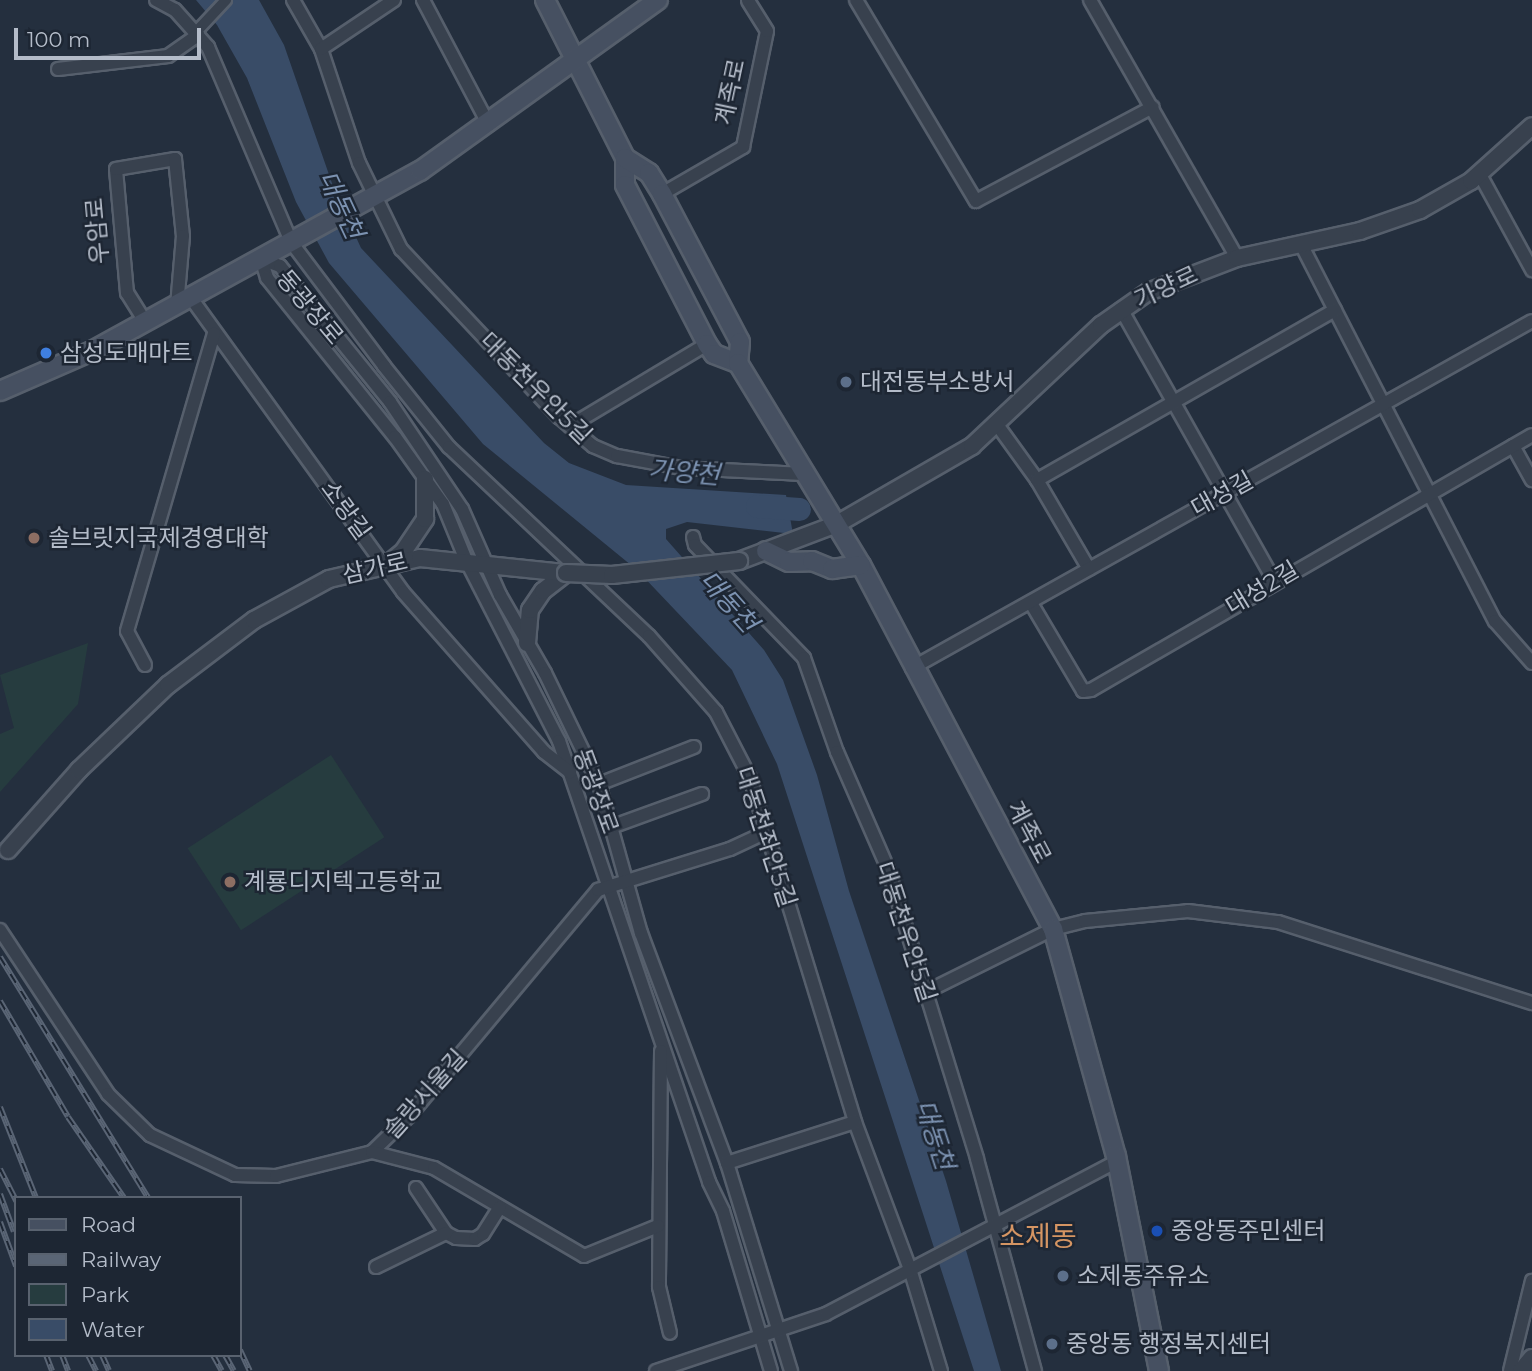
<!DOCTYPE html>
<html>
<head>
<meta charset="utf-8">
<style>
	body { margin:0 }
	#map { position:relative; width:1532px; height:1371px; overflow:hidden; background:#242f3e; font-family:Montserrat,"Noto Sans KR",sans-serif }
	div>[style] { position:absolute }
	.green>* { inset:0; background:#263c3f; transform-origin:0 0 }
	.water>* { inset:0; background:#394c67 }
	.river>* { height:23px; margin:-11.5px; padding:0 11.5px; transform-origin:11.5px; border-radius:11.5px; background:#394c67 }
	.roads { filter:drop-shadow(2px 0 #565f6c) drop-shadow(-2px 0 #565f6c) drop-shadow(0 2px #565f6c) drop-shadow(0 -2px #565f6c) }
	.pedestrian>* { height:10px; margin:-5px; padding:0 5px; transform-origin:5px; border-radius:5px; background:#38414e }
	.minor>* { height:12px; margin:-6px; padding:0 6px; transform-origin:6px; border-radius:6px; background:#38414e }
	.tertiary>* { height:16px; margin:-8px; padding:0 8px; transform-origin:8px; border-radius:8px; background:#38414e }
	.secondary>* { height:18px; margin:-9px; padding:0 9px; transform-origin:9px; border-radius:9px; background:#465061 }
	.rail>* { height:6px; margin-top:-3px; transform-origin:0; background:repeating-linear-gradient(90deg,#1d2633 0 10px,#5a6575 0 20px); box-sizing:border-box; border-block:2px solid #5a6575 }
	.bridges { filter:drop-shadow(2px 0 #565f6c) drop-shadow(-2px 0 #565f6c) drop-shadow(0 2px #565f6c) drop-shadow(0 -2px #565f6c) }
	.tertiary-bridge>* { height:16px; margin:-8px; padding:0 8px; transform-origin:8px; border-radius:8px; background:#38414e }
	.dots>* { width:19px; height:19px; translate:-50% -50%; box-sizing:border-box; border:4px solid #1d2633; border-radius:50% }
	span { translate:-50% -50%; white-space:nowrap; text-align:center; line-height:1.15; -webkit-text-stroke:5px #1d2633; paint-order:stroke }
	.street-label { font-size:24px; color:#b4bcc9 }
	.poi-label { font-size:24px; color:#b4bcc9 }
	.left { translate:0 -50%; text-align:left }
	.water-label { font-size:26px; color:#7c92b1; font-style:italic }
	.quarter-label { font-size:28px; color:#d59563 }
	.legend { position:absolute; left:14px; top:1196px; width:228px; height:161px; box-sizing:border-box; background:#1d2633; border:2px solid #59626f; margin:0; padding:9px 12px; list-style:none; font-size:21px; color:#b4bcc9 }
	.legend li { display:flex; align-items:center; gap:14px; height:35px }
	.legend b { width:35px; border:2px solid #59626f }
	.scale { position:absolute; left:14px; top:28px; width:187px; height:32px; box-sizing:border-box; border:4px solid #b4bcc9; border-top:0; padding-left:9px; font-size:21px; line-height:24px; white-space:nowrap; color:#b4bcc9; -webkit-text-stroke:5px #1d2633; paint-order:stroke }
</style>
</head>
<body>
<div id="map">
	<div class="green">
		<i style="clip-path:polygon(88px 643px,78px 704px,0 792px,0 734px,14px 728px,0 675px)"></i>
		<i style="left:331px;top:755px;width:98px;height:171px;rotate:57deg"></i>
	</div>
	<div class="water">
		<i style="clip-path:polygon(196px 0,259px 0,284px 45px,334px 189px,361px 248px,544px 443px,569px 463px,626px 485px,786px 495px,793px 534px,687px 522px,666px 529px,666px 539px,764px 650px,783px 680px,817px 775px,849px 891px,946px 1181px,1001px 1371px,974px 1371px,777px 764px,732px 670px,637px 570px,483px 444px,329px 263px,296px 202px,247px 78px,217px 25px)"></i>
	</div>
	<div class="river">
		<i style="left:757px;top:506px;width:42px;rotate:4.1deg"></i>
	</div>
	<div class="roads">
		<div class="pedestrian">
			<i style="left:196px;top:32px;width:44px;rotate:-46.8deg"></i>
		</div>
		<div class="minor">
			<i style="left:156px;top:0;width:21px;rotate:28deg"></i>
			<i style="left:175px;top:10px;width:50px;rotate:48.3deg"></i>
			<i style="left:208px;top:47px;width:212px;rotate:66.9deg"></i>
			<i style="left:291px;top:242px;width:155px;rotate:53.1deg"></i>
			<i style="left:384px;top:366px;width:104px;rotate:51.3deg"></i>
			<i style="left:449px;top:447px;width:275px;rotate:43.4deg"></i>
			<i style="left:649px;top:636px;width:101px;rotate:48.6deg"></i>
			<i style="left:716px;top:712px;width:74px;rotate:62.7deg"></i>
			<i style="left:750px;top:778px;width:360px;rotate:73deg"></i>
			<i style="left:855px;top:1122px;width:157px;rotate:69.5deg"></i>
			<i style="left:910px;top:1269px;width:107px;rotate:73.1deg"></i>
			<i style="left:293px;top:0;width:56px;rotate:60.3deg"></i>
			<i style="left:321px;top:49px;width:120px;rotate:71.6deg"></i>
			<i style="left:359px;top:163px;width:96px;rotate:64deg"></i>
			<i style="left:401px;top:249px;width:231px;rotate:46.8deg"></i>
			<i style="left:559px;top:417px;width:45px;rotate:40.5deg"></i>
			<i style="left:593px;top:446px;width:26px;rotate:23deg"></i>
			<i style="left:617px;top:456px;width:65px;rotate:10.6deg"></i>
			<i style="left:681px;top:468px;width:123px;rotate:2.8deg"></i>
			<i style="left:423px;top:0;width:141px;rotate:62.2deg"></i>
			<i style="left:856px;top:0;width:234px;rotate:59.2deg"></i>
			<i style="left:976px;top:201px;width:200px;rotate:-28deg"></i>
			<i style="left:1090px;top:0;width:297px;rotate:60.3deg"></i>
			<i style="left:321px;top:49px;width:88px;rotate:-33.9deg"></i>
			<i style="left:58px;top:69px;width:111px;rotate:-6.7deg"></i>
			<i style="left:168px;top:56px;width:37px;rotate:-35deg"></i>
			<i style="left:1479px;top:173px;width:111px;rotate:61.3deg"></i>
			<i style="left:662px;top:194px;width:94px;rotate:-30.1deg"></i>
			<i style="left:743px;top:147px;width:118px;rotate:-78.3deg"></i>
			<i style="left:767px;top:31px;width:36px;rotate:-122deg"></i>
			<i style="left:1301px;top:244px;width:424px;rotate:62.8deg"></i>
			<i style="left:1495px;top:621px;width:56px;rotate:48.6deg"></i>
			<i style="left:261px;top:259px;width:20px;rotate:20deg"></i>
			<i style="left:280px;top:266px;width:175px;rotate:51deg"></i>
			<i style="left:390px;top:402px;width:129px;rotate:56.1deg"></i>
			<i style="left:462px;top:509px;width:94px;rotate:66.2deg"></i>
			<i style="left:500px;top:595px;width:90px;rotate:60deg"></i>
			<i style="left:545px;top:673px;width:123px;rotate:64.1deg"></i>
			<i style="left:599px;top:784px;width:155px;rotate:74.3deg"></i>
			<i style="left:641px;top:933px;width:246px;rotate:69.5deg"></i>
			<i style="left:727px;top:1163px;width:218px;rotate:72.9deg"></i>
			<i style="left:261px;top:259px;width:20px;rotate:72deg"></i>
			<i style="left:267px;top:278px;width:204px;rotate:51.2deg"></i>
			<i style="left:395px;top:437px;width:82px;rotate:54.4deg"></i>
			<i style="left:443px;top:504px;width:61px;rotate:67.7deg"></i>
			<i style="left:466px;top:560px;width:203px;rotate:62.8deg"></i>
			<i style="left:559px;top:741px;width:466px;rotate:71.2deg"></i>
			<i style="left:709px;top:1182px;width:32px;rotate:64deg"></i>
			<i style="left:723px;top:1211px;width:167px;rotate:73.3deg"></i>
			<i style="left:191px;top:298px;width:362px;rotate:54.2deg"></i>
			<i style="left:403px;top:592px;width:213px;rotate:48.6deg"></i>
			<i style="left:544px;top:752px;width:33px;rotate:38deg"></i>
			<i style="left:1121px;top:309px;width:311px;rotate:60.6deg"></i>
			<i style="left:146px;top:323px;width:36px;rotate:-122deg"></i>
			<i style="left:127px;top:293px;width:124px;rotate:-95.1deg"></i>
			<i style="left:116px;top:169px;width:60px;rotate:-9.6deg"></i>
			<i style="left:175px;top:159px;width:77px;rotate:84.1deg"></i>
			<i style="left:183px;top:236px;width:70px;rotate:94.9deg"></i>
			<i style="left:570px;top:426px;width:160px;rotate:-30.9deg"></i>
			<i style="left:998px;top:426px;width:67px;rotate:54.2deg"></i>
			<i style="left:1037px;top:480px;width:103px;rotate:59.7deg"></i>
			<i style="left:1513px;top:446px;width:39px;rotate:61deg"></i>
			<i style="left:1037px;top:480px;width:343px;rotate:-29.7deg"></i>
			<i style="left:693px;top:537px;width:8px;rotate:76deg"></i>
			<i style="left:695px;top:545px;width:157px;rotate:46deg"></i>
			<i style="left:804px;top:658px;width:100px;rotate:70.7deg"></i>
			<i style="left:837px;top:752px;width:128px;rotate:66.4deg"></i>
			<i style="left:888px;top:869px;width:303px;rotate:72.9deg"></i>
			<i style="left:977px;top:1159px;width:220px;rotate:74.7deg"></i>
			<i style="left:1031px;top:603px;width:102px;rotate:59.4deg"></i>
			<i style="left:1083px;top:691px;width:8px;rotate:-7deg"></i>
			<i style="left:1091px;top:690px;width:509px;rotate:-30.04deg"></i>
			<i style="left:145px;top:665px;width:38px;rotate:-118deg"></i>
			<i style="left:127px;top:631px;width:310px;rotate:-73.7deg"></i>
			<i style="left:912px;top:668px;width:710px;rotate:-29.23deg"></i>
			<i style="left:599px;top:784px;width:102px;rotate:-21.3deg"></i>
			<i style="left:611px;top:827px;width:97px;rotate:-19.9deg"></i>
			<i style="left:0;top:930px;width:196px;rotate:56.6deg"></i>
			<i style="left:108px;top:1094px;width:59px;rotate:44.3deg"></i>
			<i style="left:150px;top:1135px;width:94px;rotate:25.2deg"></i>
			<i style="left:235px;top:1175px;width:41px;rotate:1.4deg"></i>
			<i style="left:276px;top:1176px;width:99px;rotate:-14deg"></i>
			<i style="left:372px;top:1152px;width:52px;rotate:-44.2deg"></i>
			<i style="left:409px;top:1116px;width:295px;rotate:-50.1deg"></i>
			<i style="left:598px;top:890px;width:138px;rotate:-17.3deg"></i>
			<i style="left:730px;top:849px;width:40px;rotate:-25deg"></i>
			<i style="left:926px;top:992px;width:142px;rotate:-26.4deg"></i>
			<i style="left:1053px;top:929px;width:33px;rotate:-14deg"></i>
			<i style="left:1085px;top:921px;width:103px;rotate:-5.5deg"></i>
			<i style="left:1188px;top:911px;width:91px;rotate:7deg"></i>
			<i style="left:1278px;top:922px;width:267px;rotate:17.7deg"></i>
			<i style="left:661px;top:1051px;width:236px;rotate:90.5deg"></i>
			<i style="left:659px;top:1287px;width:47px;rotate:76.6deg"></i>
			<i style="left:372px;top:1152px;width:64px;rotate:14.5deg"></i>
			<i style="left:434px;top:1168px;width:174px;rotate:30.4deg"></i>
			<i style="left:584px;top:1256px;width:80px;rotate:-22.1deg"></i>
			<i style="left:727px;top:1163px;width:134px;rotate:-17.8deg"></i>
			<i style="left:416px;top:1188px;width:54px;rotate:56.3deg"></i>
			<i style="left:446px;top:1233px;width:11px;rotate:27deg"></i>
			<i style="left:456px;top:1238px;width:19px;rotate:3deg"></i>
			<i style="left:475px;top:1239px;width:9px;rotate:-32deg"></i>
			<i style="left:483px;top:1234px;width:31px;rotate:-58deg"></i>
			<i style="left:376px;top:1267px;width:78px;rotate:-25.9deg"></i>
			<i style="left:656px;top:1371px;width:179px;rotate:-18.5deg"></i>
			<i style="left:826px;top:1314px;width:329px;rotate:-27.7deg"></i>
			<i style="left:1510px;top:1371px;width:93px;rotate:-76.3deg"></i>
		</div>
		<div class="tertiary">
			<i style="left:739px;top:561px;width:105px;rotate:-20.7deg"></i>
			<i style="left:837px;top:524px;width:156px;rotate:-30deg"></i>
			<i style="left:972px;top:446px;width:177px;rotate:-43.2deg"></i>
			<i style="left:1101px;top:325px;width:57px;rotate:-35.1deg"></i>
			<i style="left:1148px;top:292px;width:95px;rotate:-20.9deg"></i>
			<i style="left:1237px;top:258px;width:126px;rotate:-12.4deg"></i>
			<i style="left:1360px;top:231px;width:64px;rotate:-19.3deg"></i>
			<i style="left:1420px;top:210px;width:59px;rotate:-29.6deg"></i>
			<i style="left:1471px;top:181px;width:82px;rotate:-42deg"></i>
			<i style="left:388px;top:564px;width:19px;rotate:-39deg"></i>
			<i style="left:403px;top:552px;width:40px;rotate:-56deg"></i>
			<i style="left:425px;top:519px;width:40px;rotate:-90deg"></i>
			<i style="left:527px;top:643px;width:33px;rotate:-85deg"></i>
			<i style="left:530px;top:610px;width:23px;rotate:-56deg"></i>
			<i style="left:543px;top:591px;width:29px;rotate:-38deg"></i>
			<i style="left:8px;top:850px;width:107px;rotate:-48.4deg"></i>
			<i style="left:79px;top:770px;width:123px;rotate:-43.7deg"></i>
			<i style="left:168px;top:685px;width:108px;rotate:-37.1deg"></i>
			<i style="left:254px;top:620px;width:85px;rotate:-28.7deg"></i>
			<i style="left:329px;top:579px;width:93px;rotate:-13deg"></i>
			<i style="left:420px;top:558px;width:147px;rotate:5.9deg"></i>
			<i style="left:1521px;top:1371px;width:17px;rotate:-50deg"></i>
		</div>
		<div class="secondary">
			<i style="left:545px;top:0;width:177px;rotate:63.1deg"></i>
			<i style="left:625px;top:158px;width:27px;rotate:90deg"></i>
			<i style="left:625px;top:185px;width:179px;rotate:62.7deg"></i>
			<i style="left:707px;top:344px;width:12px;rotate:55deg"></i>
			<i style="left:714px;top:354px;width:26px;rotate:21deg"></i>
			<i style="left:625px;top:158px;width:28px;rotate:32deg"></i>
			<i style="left:649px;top:173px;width:25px;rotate:58deg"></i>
			<i style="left:662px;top:194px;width:167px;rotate:62.2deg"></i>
			<i style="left:740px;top:342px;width:21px;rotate:95deg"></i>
			<i style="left:738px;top:363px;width:237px;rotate:58.7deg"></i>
			<i style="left:861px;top:565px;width:412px;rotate:62.2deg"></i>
			<i style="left:1053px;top:929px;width:236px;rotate:74.5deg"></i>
			<i style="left:1116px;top:1156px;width:219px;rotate:78.7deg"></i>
			<i style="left:0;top:391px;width:100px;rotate:-23.5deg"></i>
			<i style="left:92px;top:351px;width:374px;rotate:-28.8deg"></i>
			<i style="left:420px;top:171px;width:293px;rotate:-35.7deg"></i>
			<i style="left:766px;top:551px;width:25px;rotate:26deg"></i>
			<i style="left:789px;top:562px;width:23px;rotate:-2deg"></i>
			<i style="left:812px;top:561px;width:22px;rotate:22deg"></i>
			<i style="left:832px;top:569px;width:29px;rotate:-8deg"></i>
		</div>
	</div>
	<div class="rail">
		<i style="left:0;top:957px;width:283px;rotate:58.4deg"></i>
		<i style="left:0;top:1001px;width:134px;rotate:59.6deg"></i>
		<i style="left:68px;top:1117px;width:98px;rotate:55.3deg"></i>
		<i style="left:0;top:1107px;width:98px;rotate:68.4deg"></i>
		<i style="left:0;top:1169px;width:36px;rotate:63deg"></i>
		<i style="left:0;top:1194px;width:40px;rotate:69.8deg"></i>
		<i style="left:0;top:1222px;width:47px;rotate:70deg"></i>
		<i style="left:240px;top:1350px;width:23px;rotate:65deg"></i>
		<i style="left:46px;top:1355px;width:17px;rotate:69deg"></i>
		<i style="left:62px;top:1355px;width:17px;rotate:69deg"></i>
		<i style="left:88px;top:1355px;width:18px;rotate:63deg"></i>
		<i style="left:102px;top:1355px;width:17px;rotate:66deg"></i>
		<i style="left:213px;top:1355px;width:18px;rotate:61deg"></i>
		<i style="left:225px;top:1355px;width:18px;rotate:61deg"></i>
	</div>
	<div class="bridges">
		<div class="tertiary-bridge">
			<i style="left:566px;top:573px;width:46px;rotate:2.5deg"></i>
			<i style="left:612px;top:575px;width:128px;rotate:-6.3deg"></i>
		</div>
	</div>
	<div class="dots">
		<i style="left:46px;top:353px;background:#3f7fe0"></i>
		<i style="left:846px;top:382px;background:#5c6f8a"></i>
		<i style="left:34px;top:538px;background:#8d6e63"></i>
		<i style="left:230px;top:882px;background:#8d6e63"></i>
		<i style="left:1157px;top:1231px;background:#1a4fb4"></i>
		<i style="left:1063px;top:1276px;background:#5c6f8a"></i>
		<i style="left:1052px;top:1344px;background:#5c6f8a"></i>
	</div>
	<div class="street-label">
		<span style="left:730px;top:92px;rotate:-78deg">계족로</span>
		<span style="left:97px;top:231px;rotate:-95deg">우암로</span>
		<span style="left:1166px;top:287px;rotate:-25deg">가양로</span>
		<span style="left:310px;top:307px;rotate:50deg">동광장로</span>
		<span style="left:536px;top:388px;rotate:45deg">대동천우안5길</span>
		<span style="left:1222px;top:494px;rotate:-29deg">대성길</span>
		<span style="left:346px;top:510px;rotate:54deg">소랑길</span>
		<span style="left:375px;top:568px;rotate:-13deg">삼가로</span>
		<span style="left:1262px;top:588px;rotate:-31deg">대성2길</span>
		<span style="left:596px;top:791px;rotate:70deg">동광장로</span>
		<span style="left:1029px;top:832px;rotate:62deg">계족로</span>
		<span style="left:766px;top:837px;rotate:72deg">대동천좌안5길</span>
		<span style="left:906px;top:932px;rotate:72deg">대동천우안5길</span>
		<span style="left:425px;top:1094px;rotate:-48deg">솔랑시울길</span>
	</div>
	<div class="poi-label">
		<span class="left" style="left:60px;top:353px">삼성도매마트</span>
		<span class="left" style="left:860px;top:382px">대전동부소방서</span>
		<span class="left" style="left:48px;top:538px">솔브릿지국제경영대학</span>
		<span class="left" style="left:244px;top:882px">계룡디지텍고등학교</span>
		<span class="left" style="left:1171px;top:1231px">중앙동주민센터</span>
		<span class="left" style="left:1077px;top:1276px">소제동주유소</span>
		<span class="left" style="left:1066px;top:1344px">중앙동 행정복지센터</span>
	</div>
	<div class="water-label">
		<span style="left:340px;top:205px;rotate:65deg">대동천</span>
		<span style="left:684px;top:473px;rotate:5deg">가양천</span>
		<span style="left:728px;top:602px;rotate:48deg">대동천</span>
		<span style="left:934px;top:1135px;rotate:72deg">대동천</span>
	</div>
	<div class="quarter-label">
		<span style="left:1038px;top:1236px">소제동</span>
	</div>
	<ul class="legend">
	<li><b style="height:9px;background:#465061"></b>Road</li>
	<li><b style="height:9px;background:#5a6575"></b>Railway</li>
	<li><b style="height:19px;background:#263c3f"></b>Park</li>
	<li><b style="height:19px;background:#394c67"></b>Water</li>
	</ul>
	<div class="scale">100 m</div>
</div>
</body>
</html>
